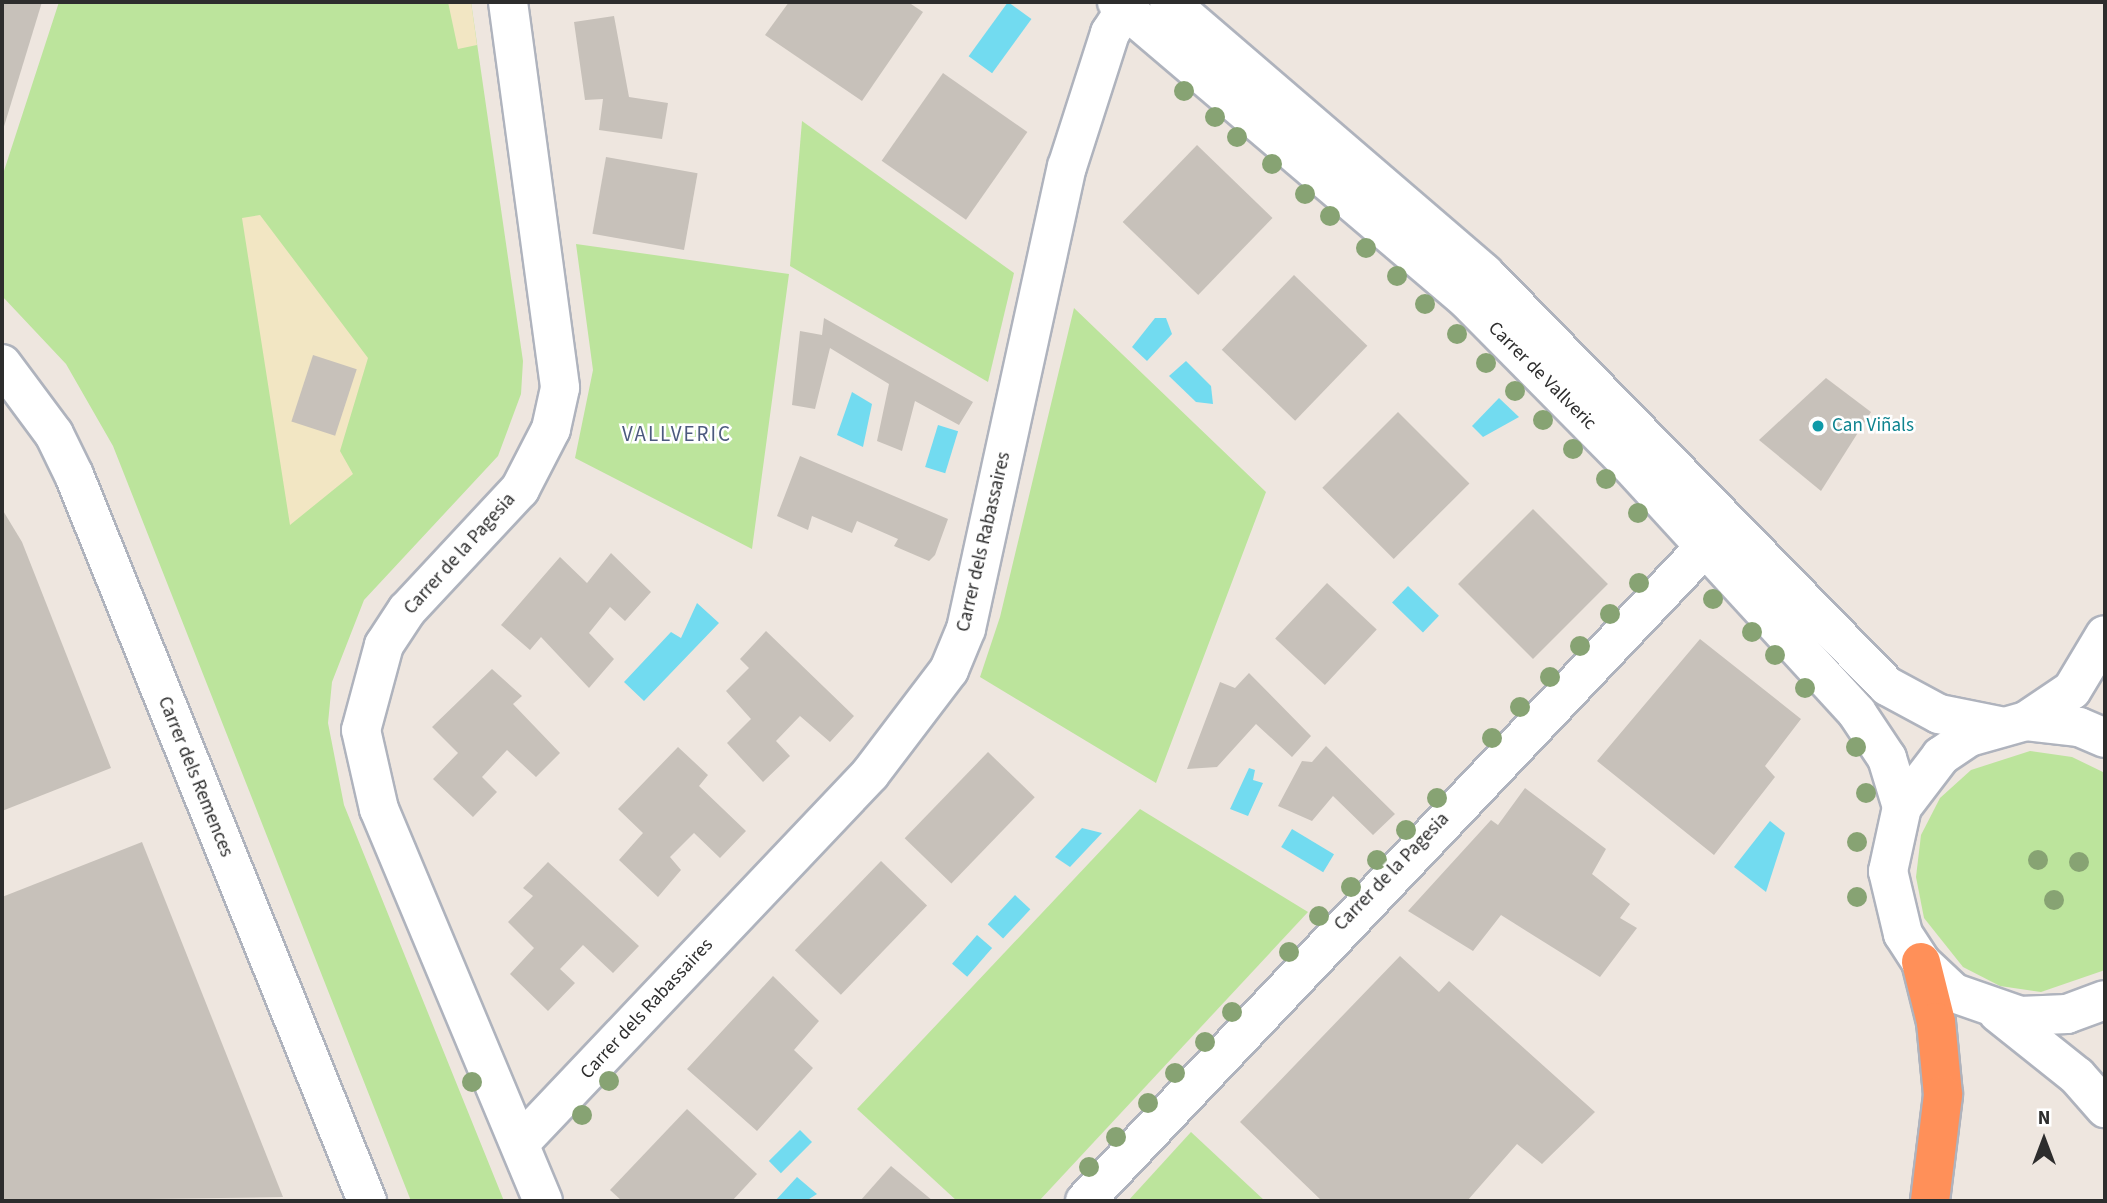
<!DOCTYPE html>
<html>
<head>
<meta charset="utf-8">
<style>
	body { margin:0 }
	#map { position:relative; width:2107px; height:1203px; overflow:hidden; background:#eee6df; font-family:"Source Sans 3",sans-serif }
	div>[style] { position:absolute }
	.green>* { inset:0; background:#bce49c }
	.sand>* { inset:0; background:#f2e6c3 }
	.water>* { inset:0; background:#72dbf0; transform-origin:0 0 }
	.building>* { inset:0; background:#c7c1ba; transform-origin:0 0 }
	.roads { filter:drop-shadow(2px 0 #afb3bd) drop-shadow(-2px 0 #afb3bd) drop-shadow(0 2px #afb3bd) drop-shadow(0 -2px #afb3bd) }
	.minor>* { height:38px; margin:-19px; padding:0 19px; transform-origin:19px; border-radius:19px; background:#fff }
	.tertiary>* { height:38px; margin:-19px; padding:0 19px; transform-origin:19px; border-radius:19px; background:#fff }
	.secondary>* { height:38px; margin:-19px; padding:0 19px; transform-origin:19px; border-radius:19px; background:#fff }
	.motorway>* { height:38px; margin:-19px; padding:0 19px; transform-origin:19px; border-radius:19px; background:#ff9059 }
	.trees>* { width:20px; height:20px; margin:-10px; border-radius:50%; background:#87a373 }
	.dots>* { width:19px; height:19px; translate:-50% -50%; box-sizing:border-box; border:4px solid #fff; border-radius:50% }
	span { translate:-50% -50%; white-space:nowrap; text-align:center; line-height:1.15; -webkit-text-stroke:5px #fff; paint-order:stroke }
	.street-label { font-size:19px; color:#2d2d2d }
	.culture-label { font-size:19px; color:#0d838f }
	.left { translate:0 -50%; text-align:left }
	.neighbourhood-label { font-size:21px; color:#4c5a7e; letter-spacing:2px }
	.frame { position:absolute; inset:0; border:4px solid #2d2d2d; pointer-events:none }
	.north { position:absolute; left:2009px; top:1105px; width:70px; height:70px; -webkit-text-stroke:5px #fff; paint-order:stroke; rotate:0deg; font-size:19px; font-weight:700; line-height:28px; text-align:center; color:#2d2d2d }
	.north::after { content:''; display:block; margin:auto; width:24px; height:32px; background:#2d2d2d; clip-path:polygon(50% 0,100% 100%,50% 72%,0 100%) }
</style>
</head>
<body>
<div id="map">
	<div class="green">
		<i style="clip-path:polygon(59px 2px,471px 2px,523px 361px,521px 394px,498px 456px,364px 600px,332px 682px,328px 723px,344px 805px,504px 1201px,411px 1201px,113px 446px,66px 364px,2px 296px,2px 177px)"></i>
		<i style="clip-path:polygon(802px 121px,1014px 273px,988px 382px,790px 266px)"></i>
		<i style="clip-path:polygon(576px 244px,789px 274px,752px 549px,575px 458px,593px 370px)"></i>
		<i style="clip-path:polygon(1074px 308px,1266px 492px,1156px 783px,980px 677px,1000px 617px)"></i>
		<i style="clip-path:polygon(2030px 751px,2072px 757px,2105px 773px,2105px 970px,2041px 992px,2000px 986px,1963px 967px,1924px 918px,1916px 877px,1921px 835px,1940px 798px,1971px 770px)"></i>
		<i style="clip-path:polygon(1140px 809px,1308px 912px,1039px 1201px,957px 1201px,857px 1109px)"></i>
		<i style="clip-path:polygon(1191px 1132px,1265px 1201px,1128px 1201px)"></i>
	</div>
	<div class="sand">
		<i style="clip-path:polygon(448px 2px,471px 2px,477px 45px,458px 49px)"></i>
		<i style="clip-path:polygon(260px 215px,368px 358px,340px 451px,353px 474px,290px 525px,242px 218px)"></i>
	</div>
	<div class="water">
		<i style="left:1008px;top:2px;width:29px;height:67px;rotate:36deg"></i>
		<i style="clip-path:polygon(1155px 318px,1166px 318px,1172px 334px,1147px 361px,1132px 347px)"></i>
		<i style="clip-path:polygon(1186px 361px,1211px 386px,1213px 404px,1196px 402px,1169px 376px)"></i>
		<i style="clip-path:polygon(852px 392px,872px 404px,863px 447px,837px 435px)"></i>
		<i style="clip-path:polygon(1499px 398px,1519px 417px,1483px 437px,1472px 426px)"></i>
		<i style="left:938px;top:425px;width:21px;height:44px;rotate:17deg"></i>
		<i style="left:1408px;top:586px;width:43px;height:23px;rotate:44deg"></i>
		<i style="clip-path:polygon(697px 603px,719px 623px,644px 701px,624px 682px,671px 632px,681px 638px)"></i>
		<i style="clip-path:polygon(1249px 768px,1255px 770px,1253px 780px,1263px 783px,1248px 816px,1230px 809px)"></i>
		<i style="clip-path:polygon(1770px 821px,1785px 833px,1766px 892px,1734px 867px)"></i>
		<i style="clip-path:polygon(1082px 828px,1102px 833px,1070px 867px,1055px 857px)"></i>
		<i style="left:1292px;top:829px;width:49px;height:21px;rotate:31deg"></i>
		<i style="left:1015px;top:895px;width:21px;height:40px;rotate:43deg"></i>
		<i style="left:977px;top:935px;width:20px;height:38px;rotate:41deg"></i>
		<i style="left:800px;top:1130px;width:17px;height:44px;rotate:45deg"></i>
		<i style="clip-path:polygon(797px 1177px,817px 1194px,806px 1201px,775px 1201px)"></i>
	</div>
	<div class="building">
		<i style="clip-path:polygon(2px 2px,42px 2px,2px 133px)"></i>
		<i style="clip-path:polygon(789px 2px,908px 2px,923px 12px,862px 101px,765px 35px)"></i>
		<i style="clip-path:polygon(614px 16px,629px 97px,668px 103px,662px 139px,599px 130px,603px 99px,585px 100px,574px 22px)"></i>
		<i style="left:943px;top:73px;width:103px;height:107px;rotate:35deg"></i>
		<i style="left:1197px;top:145px;width:105px;height:107px;rotate:44deg"></i>
		<i style="left:606px;top:157px;width:93px;height:78px;rotate:10deg"></i>
		<i style="left:1294px;top:275px;width:102px;height:104px;rotate:44deg"></i>
		<i style="clip-path:polygon(824px 318px,973px 402px,959px 425px,915px 401px,902px 451px,877px 441px,889px 384px,830px 348px,815px 409px,792px 405px,800px 331px,822px 335px)"></i>
		<i style="left:313px;top:355px;width:46px;height:70px;rotate:18deg"></i>
		<i style="clip-path:polygon(1826px 378px,1871px 412px,1821px 491px,1759px 440px)"></i>
		<i style="left:1398px;top:412px;width:101px;height:107px;rotate:45deg"></i>
		<i style="clip-path:polygon(800px 456px,948px 519px,935px 555px,929px 561px,894px 546px,898px 539px,857px 521px,852px 533px,812px 516px,808px 530px,777px 516px)"></i>
		<i style="clip-path:polygon(2px 509px,22px 542px,111px 768px,2px 811px)"></i>
		<i style="left:1533px;top:509px;width:106px;height:106px;rotate:45deg"></i>
		<i style="clip-path:polygon(611px 553px,651px 592px,625px 621px,610px 607px,589px 633px,614px 659px,589px 688px,541px 637px,530px 650px,501px 625px,560px 557px,587px 583px)"></i>
		<i style="left:1327px;top:583px;width:68px;height:76px;rotate:43deg"></i>
		<i style="clip-path:polygon(766px 631px,854px 716px,830px 742px,800px 716px,776px 741px,790px 756px,763px 782px,727px 743px,751px 719px,726px 691px,749px 668px,740px 659px)"></i>
		<i style="clip-path:polygon(1700px 639px,1801px 719px,1765px 766px,1775px 777px,1714px 855px,1597px 761px)"></i>
		<i style="clip-path:polygon(492px 669px,522px 696px,513px 704px,560px 753px,536px 777px,507px 750px,482px 777px,497px 792px,473px 817px,433px 779px,458px 753px,432px 727px)"></i>
		<i style="clip-path:polygon(1249px 673px,1311px 736px,1292px 757px,1256px 724px,1217px 767px,1187px 769px,1220px 682px,1235px 688px)"></i>
		<i style="clip-path:polygon(1326px 746px,1395px 814px,1373px 835px,1333px 796px,1312px 821px,1278px 806px,1302px 761px,1312px 762px)"></i>
		<i style="clip-path:polygon(678px 747px,708px 775px,699px 786px,746px 831px,720px 858px,694px 833px,670px 857px,681px 870px,658px 897px,619px 860px,643px 833px,618px 809px)"></i>
		<i style="left:988px;top:752px;width:65px;height:120px;rotate:44deg"></i>
		<i style="clip-path:polygon(1525px 788px,1606px 849px,1592px 874px,1630px 904px,1620px 918px,1637px 928px,1600px 977px,1501px 915px,1473px 951px,1408px 911px,1491px 820px,1498px 825px)"></i>
		<i style="clip-path:polygon(142px 842px,283px 1197px,2px 1201px,2px 897px)"></i>
		<i style="left:881px;top:861px;width:64px;height:124px;rotate:44deg"></i>
		<i style="clip-path:polygon(548px 862px,639px 946px,613px 973px,583px 945px,560px 969px,575px 983px,548px 1011px,510px 974px,534px 948px,508px 922px,533px 896px,523px 888px)"></i>
		<i style="clip-path:polygon(1400px 956px,1439px 992px,1449px 981px,1595px 1112px,1542px 1164px,1517px 1144px,1467px 1201px,1322px 1201px,1240px 1122px)"></i>
		<i style="clip-path:polygon(773px 976px,819px 1021px,794px 1050px,813px 1068px,757px 1131px,687px 1069px)"></i>
		<i style="clip-path:polygon(687px 1109px,757px 1174px,732px 1201px,622px 1201px,610px 1190px)"></i>
		<i style="clip-path:polygon(891px 1166px,933px 1201px,860px 1201px)"></i>
	</div>
	<div class="roads">
		<div class="minor">
			<i style="left:508px;top:2px;width:389px;rotate:82.3deg"></i>
			<i style="left:560px;top:388px;width:42px;rotate:102.4deg"></i>
			<i style="left:551px;top:429px;width:68px;rotate:117.3deg"></i>
			<i style="left:520px;top:489px;width:166px;rotate:133deg"></i>
			<i style="left:407px;top:610px;width:42px;rotate:123.3deg"></i>
			<i style="left:384px;top:645px;width:88px;rotate:105.1deg"></i>
			<i style="left:361px;top:730px;width:81px;rotate:77.2deg"></i>
			<i style="left:379px;top:809px;width:425px;rotate:67.3deg"></i>
			<i style="left:1117px;top:2px;width:458px;rotate:40.4deg"></i>
			<i style="left:1466px;top:299px;width:233px;rotate:45.3deg"></i>
			<i style="left:1630px;top:465px;width:336px;rotate:47.5deg"></i>
			<i style="left:1857px;top:713px;width:54px;rotate:56.3deg"></i>
			<i style="left:1887px;top:758px;width:51px;rotate:73deg"></i>
			<i style="left:1169px;top:2px;width:416px;rotate:40.7deg"></i>
			<i style="left:1484px;top:273px;width:577px;rotate:45.7deg"></i>
			<i style="left:1887px;top:686px;width:59px;rotate:28.3deg"></i>
			<i style="left:1939px;top:714px;width:61px;rotate:11.3deg"></i>
			<i style="left:2px;top:364px;width:87px;rotate:53.4deg"></i>
			<i style="left:54px;top:434px;width:46px;rotate:64deg"></i>
			<i style="left:74px;top:475px;width:783px;rotate:68.02deg"></i>
			<i style="left:520px;top:1143px;width:509px;rotate:-46.51deg"></i>
			<i style="left:870px;top:774px;width:131px;rotate:-52.8deg"></i>
			<i style="left:949px;top:670px;width:44px;rotate:-67.5deg"></i>
			<i style="left:966px;top:629px;width:473px;rotate:-77.7deg"></i>
			<i style="left:1067px;top:167px;width:141px;rotate:-72.2deg"></i>
			<i style="left:1110px;top:33px;width:37px;rotate:-57deg"></i>
			<i style="left:1085px;top:1201px;width:900px;rotate:-46.53deg"></i>
		</div>
		<div class="tertiary">
			<i style="left:2026px;top:721px;width:55px;rotate:-34deg"></i>
			<i style="left:2072px;top:690px;width:64px;rotate:-59deg"></i>
		</div>
		<div class="secondary">
			<i style="left:2105px;top:738px;width:28px;rotate:-157deg"></i>
			<i style="left:2079px;top:727px;width:53px;rotate:-173.5deg"></i>
			<i style="left:2026px;top:721px;width:59px;rotate:164.3deg"></i>
			<i style="left:1969px;top:737px;width:34px;rotate:146deg"></i>
			<i style="left:1941px;top:756px;width:64px;rotate:127.4deg"></i>
			<i style="left:1902px;top:807px;width:66px;rotate:102.3deg"></i>
			<i style="left:1888px;top:871px;width:65px;rotate:76.6deg"></i>
			<i style="left:1903px;top:934px;width:33px;rotate:57deg"></i>
			<i style="left:1921px;top:962px;width:45px;rotate:43.2deg"></i>
			<i style="left:1954px;top:993px;width:70px;rotate:19.2deg"></i>
			<i style="left:2020px;top:1016px;width:47px;rotate:-2.4deg"></i>
			<i style="left:2067px;top:1014px;width:40px;rotate:-20.2deg"></i>
			<i style="left:1998px;top:1013px;width:101px;rotate:38.6deg"></i>
			<i style="left:2077px;top:1076px;width:43px;rotate:48.8deg"></i>
		</div>
		<div class="motorway">
			<i style="left:1921px;top:962px;width:62px;rotate:76deg"></i>
			<i style="left:1936px;top:1022px;width:73px;rotate:84.5deg"></i>
			<i style="left:1943px;top:1095px;width:107px;rotate:97deg"></i>
		</div>
	</div>
	<div class="trees">
		<i style="left:1184px;top:91px"></i>
		<i style="left:1215px;top:117px"></i>
		<i style="left:1237px;top:137px"></i>
		<i style="left:1272px;top:164px"></i>
		<i style="left:1305px;top:194px"></i>
		<i style="left:1330px;top:216px"></i>
		<i style="left:1366px;top:248px"></i>
		<i style="left:1397px;top:276px"></i>
		<i style="left:1425px;top:304px"></i>
		<i style="left:1457px;top:334px"></i>
		<i style="left:1486px;top:363px"></i>
		<i style="left:1515px;top:391px"></i>
		<i style="left:1543px;top:420px"></i>
		<i style="left:1573px;top:449px"></i>
		<i style="left:1606px;top:479px"></i>
		<i style="left:1638px;top:513px"></i>
		<i style="left:1639px;top:583px"></i>
		<i style="left:1713px;top:599px"></i>
		<i style="left:1610px;top:614px"></i>
		<i style="left:1752px;top:632px"></i>
		<i style="left:1580px;top:646px"></i>
		<i style="left:1775px;top:655px"></i>
		<i style="left:1550px;top:677px"></i>
		<i style="left:1805px;top:688px"></i>
		<i style="left:1520px;top:707px"></i>
		<i style="left:1492px;top:738px"></i>
		<i style="left:1856px;top:747px"></i>
		<i style="left:1866px;top:793px"></i>
		<i style="left:1437px;top:798px"></i>
		<i style="left:1406px;top:830px"></i>
		<i style="left:1857px;top:842px"></i>
		<i style="left:1377px;top:860px"></i>
		<i style="left:2038px;top:860px"></i>
		<i style="left:2079px;top:862px"></i>
		<i style="left:1351px;top:887px"></i>
		<i style="left:1857px;top:897px"></i>
		<i style="left:2054px;top:900px"></i>
		<i style="left:1319px;top:916px"></i>
		<i style="left:1289px;top:952px"></i>
		<i style="left:1232px;top:1012px"></i>
		<i style="left:1205px;top:1042px"></i>
		<i style="left:1175px;top:1073px"></i>
		<i style="left:609px;top:1081px"></i>
		<i style="left:472px;top:1082px"></i>
		<i style="left:1148px;top:1103px"></i>
		<i style="left:582px;top:1115px"></i>
		<i style="left:1116px;top:1137px"></i>
		<i style="left:1089px;top:1167px"></i>
	</div>
	<div class="dots">
		<i style="left:1818px;top:426px;background:#0f9aa8"></i>
	</div>
	<div class="street-label">
		<span style="left:1542px;top:376px;rotate:45deg">Carrer de Vallveric</span>
		<span style="left:984px;top:542px;rotate:-77deg">Carrer dels Rabassaires</span>
		<span style="left:460px;top:554px;rotate:-48deg">Carrer de la Pagesia</span>
		<span style="left:195px;top:777px;rotate:68deg">Carrer dels Remences</span>
		<span style="left:1392px;top:872px;rotate:-46deg">Carrer de la Pagesia</span>
		<span style="left:647px;top:1009px;rotate:-47deg">Carrer dels Rabassaires</span>
	</div>
	<div class="culture-label">
		<span class="left" style="left:1832px;top:426px">Can Viñals</span>
	</div>
	<div class="neighbourhood-label">
		<span style="left:677px;top:434px">VALLVERIC</span>
	</div>
	<div class="frame"></div>
	<div class="north">N</div>
</div>
</body>
</html>
